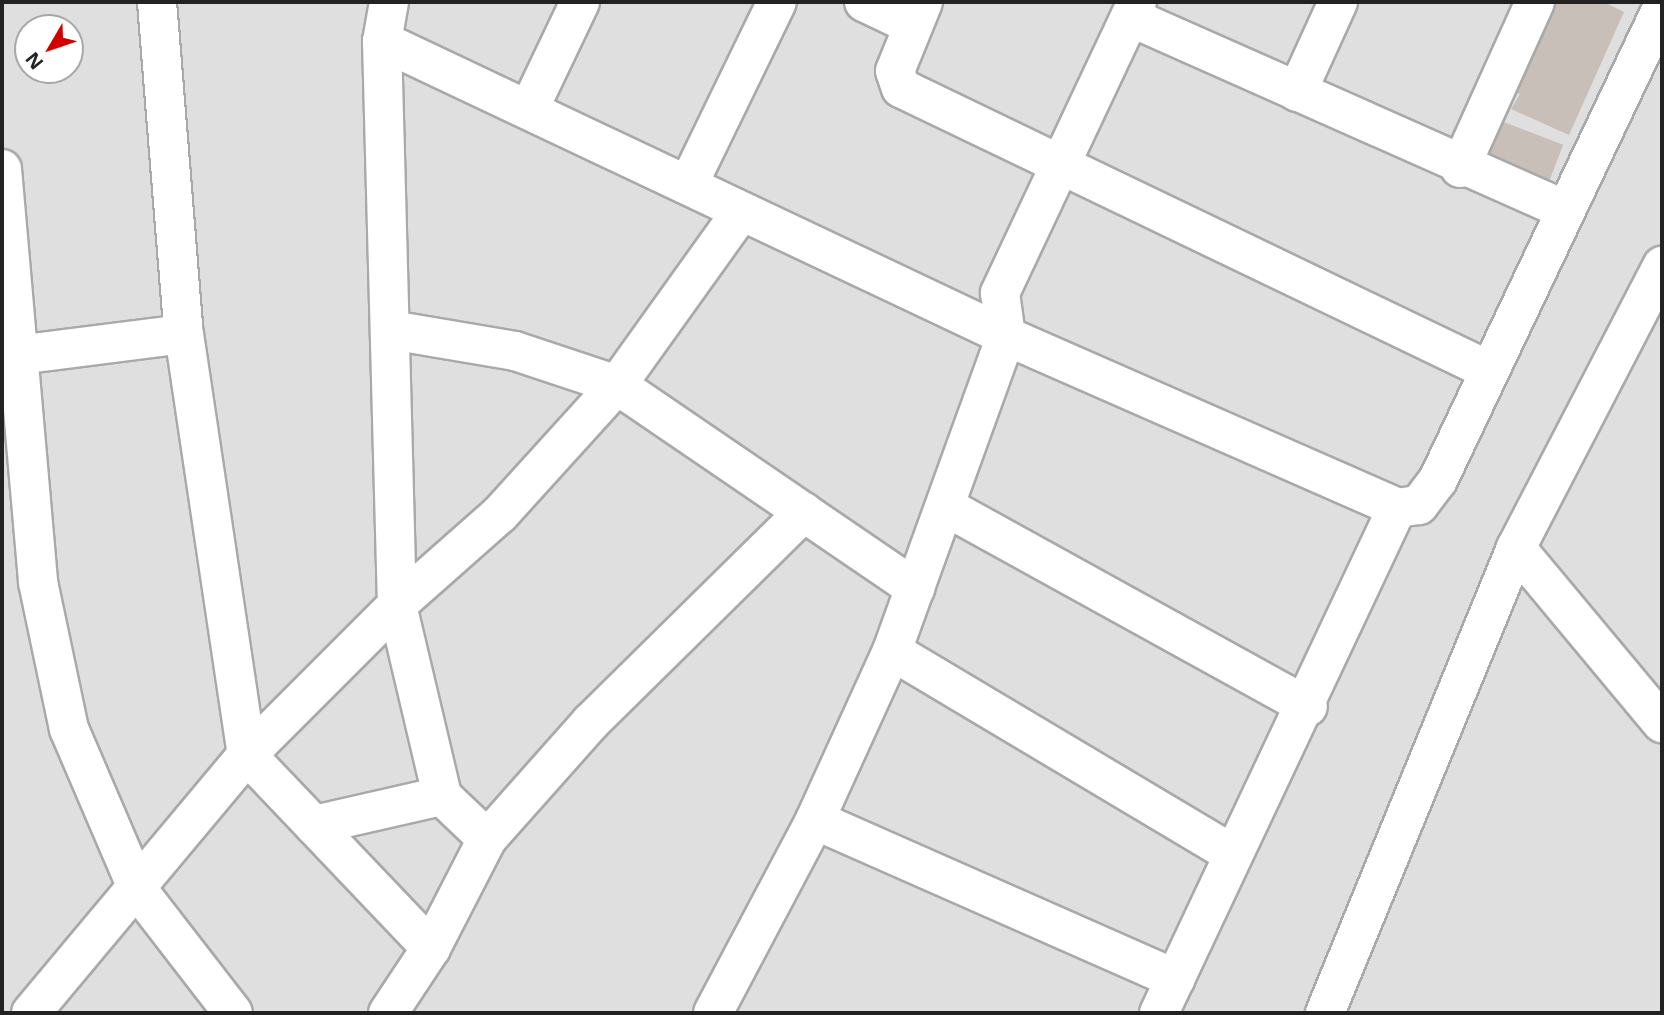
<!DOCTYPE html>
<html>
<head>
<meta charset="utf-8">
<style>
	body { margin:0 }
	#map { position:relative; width:1664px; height:1015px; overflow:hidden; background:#f2efe9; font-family:"Open Sans",sans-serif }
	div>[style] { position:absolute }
	.residential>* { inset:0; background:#e0dfdf }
	.building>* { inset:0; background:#c7bfb8; transform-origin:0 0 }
	.roads { filter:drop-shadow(2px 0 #a9a9a9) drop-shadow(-2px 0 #a9a9a9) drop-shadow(0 2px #a9a9a9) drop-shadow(0 -2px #a9a9a9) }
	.minor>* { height:38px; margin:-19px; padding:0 19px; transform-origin:19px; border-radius:19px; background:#fff }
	span { translate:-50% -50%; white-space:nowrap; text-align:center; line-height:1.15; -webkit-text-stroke:7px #fff; paint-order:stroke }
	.frame { position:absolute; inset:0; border:4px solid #222; pointer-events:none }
	.north { position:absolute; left:14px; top:14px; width:70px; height:70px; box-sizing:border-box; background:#fff; border:2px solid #a7a7a7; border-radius:50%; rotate:231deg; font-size:19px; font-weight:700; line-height:28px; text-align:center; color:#222 }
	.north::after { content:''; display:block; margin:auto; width:24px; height:32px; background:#d40000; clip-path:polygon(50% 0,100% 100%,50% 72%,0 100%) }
</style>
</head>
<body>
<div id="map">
	<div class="residential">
		<i style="clip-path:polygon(evenodd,2px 2px,1662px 2px,1662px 1013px,2px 1013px,2px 2px,28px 28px,70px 28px,70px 70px,28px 70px,28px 28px)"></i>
	</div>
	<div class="building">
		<i style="clip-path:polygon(1543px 2px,1604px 2px,1624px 12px,1569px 135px,1511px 109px,1520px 94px,1506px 88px)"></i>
		<i style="left:1496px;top:119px;width:72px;height:45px;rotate:21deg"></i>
	</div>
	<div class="roads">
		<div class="minor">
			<i style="left:157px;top:2px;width:333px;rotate:85.4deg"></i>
			<i style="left:184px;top:334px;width:426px;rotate:81.5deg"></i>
			<i style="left:247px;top:755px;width:267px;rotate:46.4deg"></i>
			<i style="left:389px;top:2px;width:40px;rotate:100deg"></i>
			<i style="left:382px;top:41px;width:564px;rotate:88.48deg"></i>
			<i style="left:397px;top:605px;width:196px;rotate:76.7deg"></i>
			<i style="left:442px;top:796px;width:62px;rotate:43.7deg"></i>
			<i style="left:487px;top:839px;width:157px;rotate:-48.4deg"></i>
			<i style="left:591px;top:722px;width:299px;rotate:-44.6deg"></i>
			<i style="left:864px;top:2px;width:53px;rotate:25.6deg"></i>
			<i style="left:923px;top:2px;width:74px;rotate:112.1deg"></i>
			<i style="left:895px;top:71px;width:18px;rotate:71deg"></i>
			<i style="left:901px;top:88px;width:651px;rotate:25.66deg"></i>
			<i style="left:1130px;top:17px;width:474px;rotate:23.9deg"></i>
			<i style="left:382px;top:41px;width:690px;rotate:25.3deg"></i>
			<i style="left:1006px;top:336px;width:427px;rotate:23.7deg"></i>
			<i style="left:1297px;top:92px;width:99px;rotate:-65.5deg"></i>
			<i style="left:530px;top:107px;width:116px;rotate:-64.5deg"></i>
			<i style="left:1460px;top:168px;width:182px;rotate:-65.7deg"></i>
			<i style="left:2px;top:169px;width:415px;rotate:85deg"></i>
			<i style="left:38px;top:582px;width:150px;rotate:78.1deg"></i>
			<i style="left:69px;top:729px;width:175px;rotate:66.8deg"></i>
			<i style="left:138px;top:890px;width:155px;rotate:52.3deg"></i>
			<i style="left:688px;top:185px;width:203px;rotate:-64.1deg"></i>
			<i style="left:391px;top:330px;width:126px;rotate:9.6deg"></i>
			<i style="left:515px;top:351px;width:108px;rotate:18.4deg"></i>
			<i style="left:617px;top:385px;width:361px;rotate:34.3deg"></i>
			<i style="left:2px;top:357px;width:183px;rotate:-7.2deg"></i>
			<i style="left:948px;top:508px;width:411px;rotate:28.9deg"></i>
			<i style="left:1516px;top:548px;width:228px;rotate:50.2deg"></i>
			<i style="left:892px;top:651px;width:397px;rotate:30.8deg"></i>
			<i style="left:815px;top:820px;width:394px;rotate:23.8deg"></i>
			<i style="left:314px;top:825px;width:131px;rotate:-12.8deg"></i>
			<i style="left:31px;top:1013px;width:336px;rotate:-50.1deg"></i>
			<i style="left:247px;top:755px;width:212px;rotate:-45deg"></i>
			<i style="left:397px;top:605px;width:137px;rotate:-41.5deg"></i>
			<i style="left:500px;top:514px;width:174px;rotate:-47.8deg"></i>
			<i style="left:617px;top:385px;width:211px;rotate:-54.4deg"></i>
			<i style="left:388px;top:1013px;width:78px;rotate:-56.5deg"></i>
			<i style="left:431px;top:948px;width:123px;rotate:-62.8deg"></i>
			<i style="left:713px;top:1013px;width:218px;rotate:-62.1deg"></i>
			<i style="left:815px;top:820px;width:186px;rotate:-65.5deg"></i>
			<i style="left:892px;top:651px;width:335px;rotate:-70.1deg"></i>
			<i style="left:1006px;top:336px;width:43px;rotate:-97.9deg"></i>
			<i style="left:1000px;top:293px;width:322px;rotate:-64.8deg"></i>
			<i style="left:1159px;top:1013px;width:558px;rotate:-64.77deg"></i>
			<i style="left:1397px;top:508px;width:22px;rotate:-8deg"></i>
			<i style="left:1419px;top:505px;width:31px;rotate:-53deg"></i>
			<i style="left:1438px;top:480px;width:522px;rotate:-64.61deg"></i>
			<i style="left:1325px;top:1013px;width:503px;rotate:-67.67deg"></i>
			<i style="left:1516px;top:548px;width:318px;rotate:-62.6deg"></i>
		</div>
	</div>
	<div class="frame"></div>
	<div class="north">N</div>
</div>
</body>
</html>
